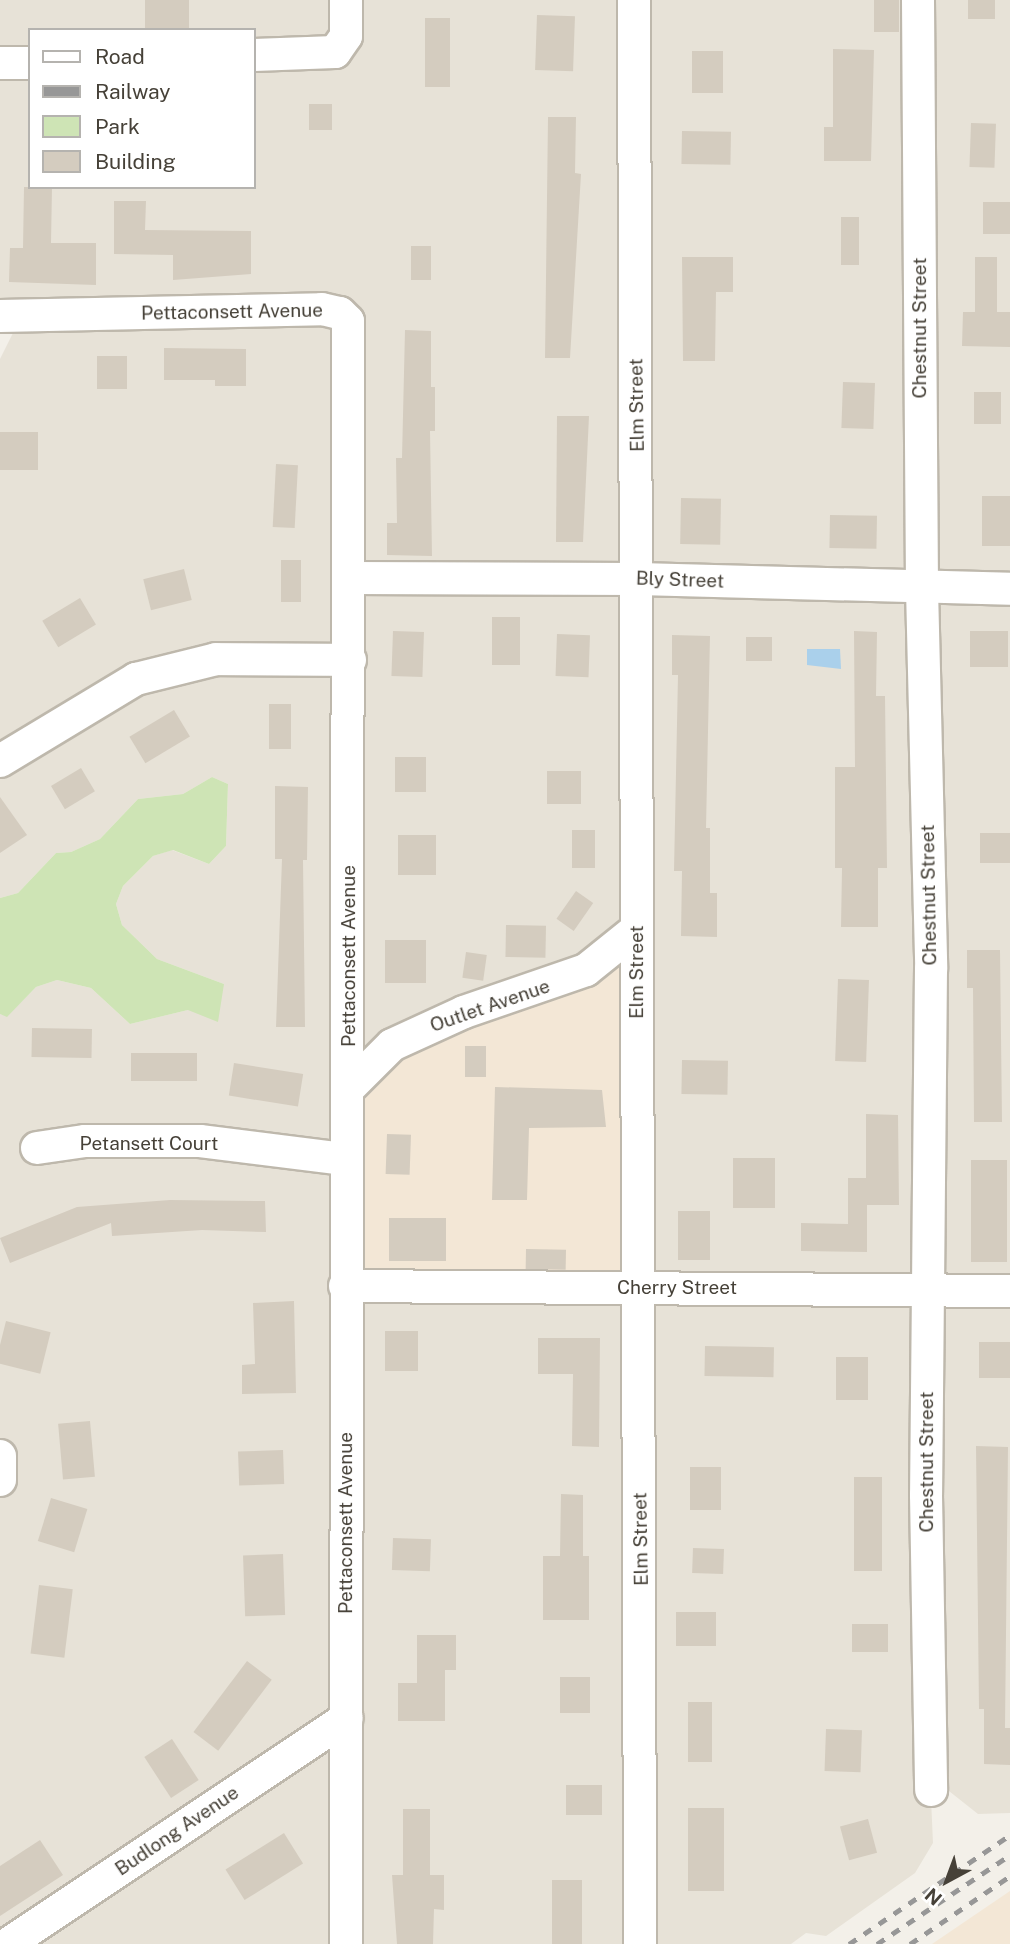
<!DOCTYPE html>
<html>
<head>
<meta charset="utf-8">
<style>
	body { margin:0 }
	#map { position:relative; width:1010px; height:1944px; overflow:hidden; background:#f3f0e9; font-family:"Public Sans",sans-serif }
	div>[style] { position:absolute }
	.residential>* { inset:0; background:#e7e2d7 }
	.commercial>* { inset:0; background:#f3e7d6 }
	.green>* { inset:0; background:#cee4b5 }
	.water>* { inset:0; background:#aad0eb }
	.building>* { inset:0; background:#d4ccbf; transform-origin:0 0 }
	.roads { filter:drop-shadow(2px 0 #beb8ac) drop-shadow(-2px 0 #beb8ac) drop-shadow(0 2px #beb8ac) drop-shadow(0 -2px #beb8ac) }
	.minor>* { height:32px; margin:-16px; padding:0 16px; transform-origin:16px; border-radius:16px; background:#fff }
	.rail>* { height:5px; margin-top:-2.5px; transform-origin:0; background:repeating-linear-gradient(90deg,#979797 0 9px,transparent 0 18px) }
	span { translate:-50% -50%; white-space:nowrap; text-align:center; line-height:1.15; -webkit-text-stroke:5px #fff; paint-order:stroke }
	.street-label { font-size:19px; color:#464138 }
	.legend { position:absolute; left:28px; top:28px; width:228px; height:161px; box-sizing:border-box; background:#fff; border:2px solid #b5b3af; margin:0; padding:9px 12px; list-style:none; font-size:21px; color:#464138 }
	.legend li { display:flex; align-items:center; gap:14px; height:35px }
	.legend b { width:35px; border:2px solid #b5b3af }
	.north { position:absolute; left:912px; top:1846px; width:70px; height:70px; -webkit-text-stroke:5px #fff; paint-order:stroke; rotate:221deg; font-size:19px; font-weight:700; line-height:28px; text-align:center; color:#464138 }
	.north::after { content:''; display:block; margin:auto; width:24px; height:32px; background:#464138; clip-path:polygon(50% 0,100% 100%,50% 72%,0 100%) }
</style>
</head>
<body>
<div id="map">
	<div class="residential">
		<i style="clip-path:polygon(evenodd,0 0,1010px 0,1010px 1813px,978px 1814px,930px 1776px,933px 1843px,915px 1873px,826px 1936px,806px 1933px,791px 1944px,0 1944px,0 1014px,7px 1016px,36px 987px,57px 980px,91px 988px,130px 1024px,188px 1010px,224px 984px,157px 959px,122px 925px,116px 904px,123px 886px,153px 856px,172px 850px,209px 864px,226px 846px,228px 784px,212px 777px,183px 794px,138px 799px,100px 839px,71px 852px,56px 853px,18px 893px,0 898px,0 359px,19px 321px,0 318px,0 0,30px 30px,254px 30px,254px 187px,30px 187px,30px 30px)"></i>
	</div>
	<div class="commercial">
		<i style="clip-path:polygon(623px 942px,634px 1287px,344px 1278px,347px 1085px)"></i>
		<i style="clip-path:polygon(1010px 1891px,1010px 1944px,932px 1944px)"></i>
	</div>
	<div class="green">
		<i style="clip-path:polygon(212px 777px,228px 784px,226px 846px,209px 864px,173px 850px,153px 856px,123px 886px,116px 904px,122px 925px,157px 959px,224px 984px,218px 1022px,188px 1010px,130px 1024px,91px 988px,57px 980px,36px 987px,7px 1017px,0 1014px,0 898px,18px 893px,56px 853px,71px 852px,100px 839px,138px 799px,183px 794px)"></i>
	</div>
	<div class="water">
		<i style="clip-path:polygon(807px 649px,840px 649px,841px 669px,807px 665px)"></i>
	</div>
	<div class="building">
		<i style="left:145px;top:0;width:44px;height:30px"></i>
		<i style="left:874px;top:0;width:25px;height:32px"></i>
		<i style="left:968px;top:0;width:27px;height:19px"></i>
		<i style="left:537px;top:15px;width:38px;height:55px;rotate:2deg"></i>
		<i style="left:425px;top:18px;width:25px;height:69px"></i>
		<i style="clip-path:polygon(833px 49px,874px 50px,871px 161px,824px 161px,824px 127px,833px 127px)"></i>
		<i style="left:692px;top:51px;width:31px;height:42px"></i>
		<i style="left:309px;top:104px;width:23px;height:26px"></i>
		<i style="clip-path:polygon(548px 117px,576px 117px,575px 173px,581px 174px,570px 358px,545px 358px)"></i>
		<i style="left:971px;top:123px;width:25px;height:44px;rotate:2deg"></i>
		<i style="left:682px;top:131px;width:49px;height:33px;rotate:1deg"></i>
		<i style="clip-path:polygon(24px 187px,52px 187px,51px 243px,96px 243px,96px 285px,9px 282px,10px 248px,23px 248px)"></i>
		<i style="clip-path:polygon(114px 201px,146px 201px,145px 230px,251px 231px,251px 274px,173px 280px,173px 255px,114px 254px)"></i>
		<i style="left:983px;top:202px;width:27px;height:32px"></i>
		<i style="left:841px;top:217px;width:18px;height:48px"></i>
		<i style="left:411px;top:246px;width:20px;height:34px"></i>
		<i style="clip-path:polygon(682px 257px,733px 257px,733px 292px,716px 292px,715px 361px,683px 361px)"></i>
		<i style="clip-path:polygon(975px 257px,997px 257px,997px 312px,1010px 312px,1010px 347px,962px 346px,963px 312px,975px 312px)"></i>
		<i style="clip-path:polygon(405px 330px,431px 331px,431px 387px,435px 387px,435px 431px,430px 431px,432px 556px,387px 555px,387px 523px,397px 523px,396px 458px,402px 458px)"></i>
		<i style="clip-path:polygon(164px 348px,246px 349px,246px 386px,215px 386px,215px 380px,164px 380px)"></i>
		<i style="left:97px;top:356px;width:30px;height:33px"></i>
		<i style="left:843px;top:382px;width:32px;height:46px;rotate:2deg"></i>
		<i style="left:974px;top:392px;width:27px;height:32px"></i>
		<i style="clip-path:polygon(557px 416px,589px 416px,583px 542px,556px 542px)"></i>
		<i style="left:0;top:432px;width:38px;height:38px"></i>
		<i style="left:276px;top:464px;width:22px;height:63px;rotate:3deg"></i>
		<i style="left:982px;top:496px;width:28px;height:50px"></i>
		<i style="left:681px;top:498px;width:40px;height:46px;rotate:1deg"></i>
		<i style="left:830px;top:515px;width:47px;height:33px;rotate:1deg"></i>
		<i style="left:281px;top:560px;width:20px;height:42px"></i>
		<i style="left:184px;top:569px;width:32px;height:42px;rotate:76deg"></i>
		<i style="left:80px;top:598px;width:31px;height:44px;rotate:59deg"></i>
		<i style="left:492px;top:617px;width:28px;height:48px"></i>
		<i style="left:393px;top:631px;width:31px;height:45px;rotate:2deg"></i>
		<i style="clip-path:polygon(854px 631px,877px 632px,876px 696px,885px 696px,887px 868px,878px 868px,878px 927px,841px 927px,842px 868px,835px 868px,835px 767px,855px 767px)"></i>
		<i style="left:970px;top:631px;width:38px;height:36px"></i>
		<i style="left:557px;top:634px;width:33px;height:42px;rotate:2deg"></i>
		<i style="clip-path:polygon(672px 635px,710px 636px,706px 828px,710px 828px,710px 893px,717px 893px,717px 937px,681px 936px,682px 871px,674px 871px,678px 675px,672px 675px)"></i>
		<i style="left:746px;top:637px;width:26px;height:24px"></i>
		<i style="left:269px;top:704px;width:22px;height:45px"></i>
		<i style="left:174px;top:710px;width:31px;height:52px;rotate:59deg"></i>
		<i style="left:395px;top:757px;width:31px;height:35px"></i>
		<i style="left:81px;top:768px;width:27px;height:35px;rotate:59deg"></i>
		<i style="left:547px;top:771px;width:34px;height:33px"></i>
		<i style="clip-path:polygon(275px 786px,308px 787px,307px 860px,303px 860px,305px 1027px,276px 1027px,282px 859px,275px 859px)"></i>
		<i style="clip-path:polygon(0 797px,27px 835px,0 853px)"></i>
		<i style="left:572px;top:830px;width:23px;height:38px"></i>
		<i style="left:980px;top:833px;width:30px;height:30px"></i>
		<i style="left:398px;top:835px;width:38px;height:40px"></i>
		<i style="left:576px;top:891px;width:21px;height:34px;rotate:35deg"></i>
		<i style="left:506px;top:925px;width:40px;height:32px;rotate:1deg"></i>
		<i style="left:385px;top:940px;width:41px;height:43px"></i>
		<i style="clip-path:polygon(967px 950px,1000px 950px,1002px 1122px,974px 1122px,973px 988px,967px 988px)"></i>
		<i style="left:466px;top:952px;width:21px;height:26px;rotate:8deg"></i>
		<i style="left:838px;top:979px;width:31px;height:82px;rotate:2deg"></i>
		<i style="left:32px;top:1028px;width:60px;height:29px;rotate:1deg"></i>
		<i style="left:465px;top:1046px;width:21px;height:31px"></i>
		<i style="left:197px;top:1053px;width:28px;height:66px;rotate:90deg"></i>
		<i style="left:682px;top:1060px;width:46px;height:34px;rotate:1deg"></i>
		<i style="left:234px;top:1063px;width:70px;height:33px;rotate:9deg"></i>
		<i style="clip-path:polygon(495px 1087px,602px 1090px,606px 1127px,529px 1128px,527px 1200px,492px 1200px)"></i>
		<i style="clip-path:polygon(866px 1114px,898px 1115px,899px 1205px,867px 1205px,867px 1252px,801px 1251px,801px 1223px,848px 1224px,848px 1178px,866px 1178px)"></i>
		<i style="left:387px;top:1134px;width:24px;height:40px;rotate:2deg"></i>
		<i style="left:733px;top:1158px;width:42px;height:50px"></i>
		<i style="left:971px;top:1160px;width:36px;height:102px"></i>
		<i style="clip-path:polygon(170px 1200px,265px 1201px,266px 1232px,202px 1230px,112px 1236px,111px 1223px,10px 1263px,0 1238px,77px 1207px)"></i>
		<i style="left:678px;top:1211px;width:32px;height:49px"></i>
		<i style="left:389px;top:1218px;width:57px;height:43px"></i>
		<i style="left:526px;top:1249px;width:40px;height:20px;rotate:1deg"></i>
		<i style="clip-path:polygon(294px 1301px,296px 1393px,242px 1394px,242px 1365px,255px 1364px,253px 1303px)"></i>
		<i style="left:6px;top:1321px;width:46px;height:43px;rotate:14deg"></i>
		<i style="left:385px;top:1331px;width:33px;height:40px"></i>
		<i style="clip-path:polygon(538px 1338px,600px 1338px,599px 1447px,572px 1446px,573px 1374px,538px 1374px)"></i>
		<i style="left:979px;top:1342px;width:31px;height:36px"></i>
		<i style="left:705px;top:1346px;width:69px;height:30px;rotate:1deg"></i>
		<i style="left:836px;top:1357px;width:32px;height:43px"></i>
		<i style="left:90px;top:1421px;width:56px;height:32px;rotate:85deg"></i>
		<i style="clip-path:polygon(976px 1446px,1008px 1447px,1005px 1728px,1010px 1728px,1010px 1765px,984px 1764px,984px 1709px,979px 1709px)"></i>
		<i style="left:283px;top:1450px;width:34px;height:45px;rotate:88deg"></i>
		<i style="left:690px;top:1467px;width:31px;height:43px"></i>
		<i style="left:854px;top:1477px;width:28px;height:94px"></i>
		<i style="clip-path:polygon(561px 1494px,583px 1495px,583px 1556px,589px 1556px,589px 1620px,543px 1620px,543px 1556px,560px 1556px)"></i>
		<i style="left:51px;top:1498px;width:38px;height:45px;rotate:17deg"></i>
		<i style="left:393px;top:1538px;width:38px;height:32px;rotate:2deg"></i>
		<i style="left:693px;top:1548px;width:31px;height:25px;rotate:2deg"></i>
		<i style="left:283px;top:1554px;width:61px;height:40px;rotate:88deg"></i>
		<i style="left:39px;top:1585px;width:34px;height:69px;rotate:7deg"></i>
		<i style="left:676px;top:1612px;width:40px;height:34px"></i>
		<i style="left:852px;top:1624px;width:36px;height:28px"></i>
		<i style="clip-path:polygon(417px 1635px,456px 1635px,456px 1670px,445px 1670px,445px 1721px,398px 1721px,398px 1683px,417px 1683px)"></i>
		<i style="left:247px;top:1661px;width:31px;height:89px;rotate:37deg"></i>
		<i style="left:560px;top:1677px;width:30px;height:36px"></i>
		<i style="left:688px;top:1702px;width:24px;height:60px"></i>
		<i style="left:826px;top:1729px;width:36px;height:42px;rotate:2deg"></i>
		<i style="left:172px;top:1739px;width:49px;height:33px;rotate:57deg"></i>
		<i style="left:566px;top:1785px;width:36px;height:30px"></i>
		<i style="left:688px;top:1808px;width:36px;height:83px"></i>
		<i style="clip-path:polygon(403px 1809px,430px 1809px,430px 1875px,444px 1875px,444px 1910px,434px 1909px,433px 1944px,397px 1944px,392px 1875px,403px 1875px)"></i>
		<i style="left:868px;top:1819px;width:35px;height:29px;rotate:75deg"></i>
		<i style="left:284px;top:1833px;width:36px;height:69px;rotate:58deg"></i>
		<i style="clip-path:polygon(40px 1840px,63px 1875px,0 1916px,0 1866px)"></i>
		<i style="left:552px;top:1880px;width:30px;height:64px"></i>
	</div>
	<div class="roads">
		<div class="minor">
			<i style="left:634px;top:0;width:1944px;rotate:89.82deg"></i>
			<i style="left:918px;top:0;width:589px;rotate:89.61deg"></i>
			<i style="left:922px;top:589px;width:380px;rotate:88.6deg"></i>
			<i style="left:931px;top:969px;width:526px;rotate:90.54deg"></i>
			<i style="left:926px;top:1495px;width:295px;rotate:89deg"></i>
			<i style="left:254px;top:55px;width:81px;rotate:-2.1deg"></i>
			<i style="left:335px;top:52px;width:19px;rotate:-55deg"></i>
			<i style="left:346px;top:36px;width:36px;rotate:-90deg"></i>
			<i style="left:0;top:63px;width:30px"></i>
			<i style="left:0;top:316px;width:322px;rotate:-1.2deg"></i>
			<i style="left:322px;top:309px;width:18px;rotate:13deg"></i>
			<i style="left:340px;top:313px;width:11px;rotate:45deg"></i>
			<i style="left:348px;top:321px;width:1623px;rotate:90.07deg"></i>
			<i style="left:350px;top:578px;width:289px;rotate:0.2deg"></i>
			<i style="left:639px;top:579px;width:371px;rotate:1.5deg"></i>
			<i style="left:0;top:761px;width:159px;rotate:-31.1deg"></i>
			<i style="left:136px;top:679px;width:82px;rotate:-14deg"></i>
			<i style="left:216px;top:659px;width:134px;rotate:0.4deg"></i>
			<i style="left:348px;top:1089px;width:62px;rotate:-45deg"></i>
			<i style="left:392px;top:1045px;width:79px;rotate:-24.6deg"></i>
			<i style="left:464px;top:1012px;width:129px;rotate:-19deg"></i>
			<i style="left:586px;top:970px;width:65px;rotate:-38.8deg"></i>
			<i style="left:37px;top:1148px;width:49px;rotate:-8.3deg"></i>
			<i style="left:85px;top:1141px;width:115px"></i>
			<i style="left:200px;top:1141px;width:146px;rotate:7.1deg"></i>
			<i style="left:345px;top:1286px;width:665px;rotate:0.43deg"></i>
			<i style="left:0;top:1456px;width:24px;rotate:90deg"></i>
			<i style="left:8px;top:1944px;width:407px;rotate:-33.7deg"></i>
		</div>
	</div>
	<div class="rail">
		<i style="left:849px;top:1944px;width:194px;rotate:-34.1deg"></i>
		<i style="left:877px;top:1944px;width:160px;rotate:-33.8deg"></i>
		<i style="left:910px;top:1944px;width:121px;rotate:-34.2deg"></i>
	</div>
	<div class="street-label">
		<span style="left:232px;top:312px;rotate:-1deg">Pettaconsett Avenue</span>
		<span style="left:920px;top:328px;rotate:-90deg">Chestnut Street</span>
		<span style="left:637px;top:405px;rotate:-91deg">Elm Street</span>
		<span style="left:680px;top:580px;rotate:2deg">Bly Street</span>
		<span style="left:929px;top:895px;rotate:-91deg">Chestnut Street</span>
		<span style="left:349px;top:956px;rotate:-90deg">Pettaconsett Avenue</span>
		<span style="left:637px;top:972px;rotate:-90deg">Elm Street</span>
		<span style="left:490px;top:1006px;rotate:-19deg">Outlet Avenue</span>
		<span style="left:149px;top:1144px">Petansett Court</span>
		<span style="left:677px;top:1288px">Cherry Street</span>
		<span style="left:927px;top:1462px;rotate:-90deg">Chestnut Street</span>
		<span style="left:346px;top:1523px;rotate:-90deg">Pettaconsett Avenue</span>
		<span style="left:641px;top:1539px;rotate:-91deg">Elm Street</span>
		<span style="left:177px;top:1831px;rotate:-34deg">Budlong Avenue</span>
	</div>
	<ul class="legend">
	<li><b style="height:9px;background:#fff"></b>Road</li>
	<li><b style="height:9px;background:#979797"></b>Railway</li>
	<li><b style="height:19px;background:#cee4b5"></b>Park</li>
	<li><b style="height:19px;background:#d4ccbf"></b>Building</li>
	</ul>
	<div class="north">N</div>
</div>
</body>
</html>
